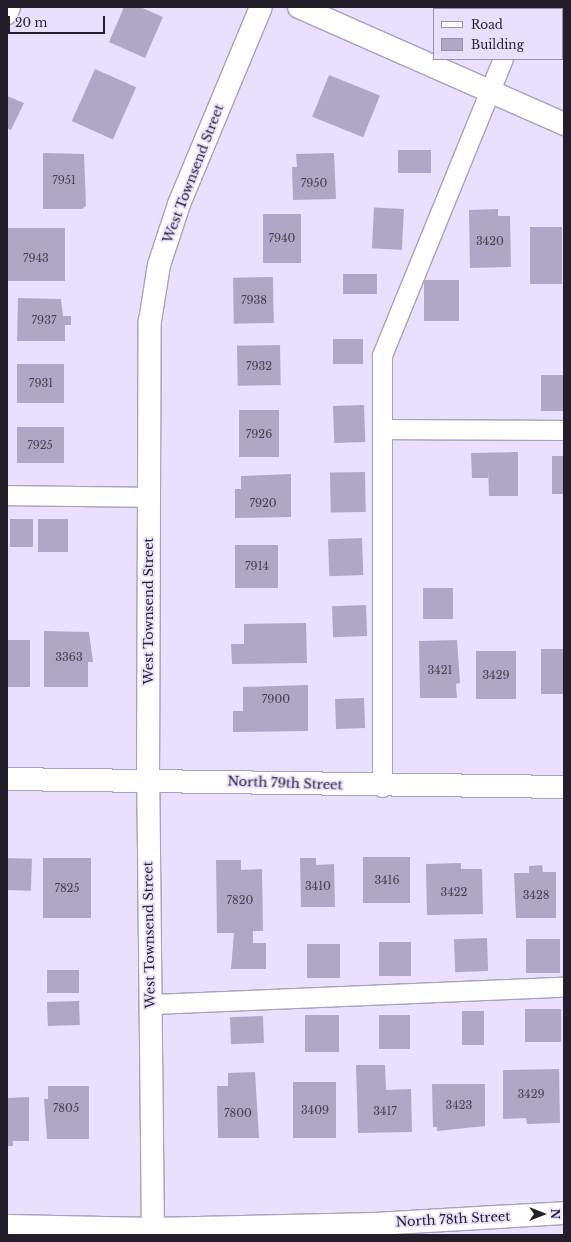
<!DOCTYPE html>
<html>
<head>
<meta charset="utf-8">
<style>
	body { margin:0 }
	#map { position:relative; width:571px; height:1242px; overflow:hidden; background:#e9e0fe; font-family:"Libre Baskerville",serif }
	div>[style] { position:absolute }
	.building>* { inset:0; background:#b0a7c4; transform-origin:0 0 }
	.roads { filter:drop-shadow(1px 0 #a9a0bd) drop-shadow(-1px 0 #a9a0bd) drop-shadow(0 1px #a9a0bd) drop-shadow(0 -1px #a9a0bd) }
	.service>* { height:19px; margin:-9.5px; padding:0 9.5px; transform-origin:9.5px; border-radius:9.5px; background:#fff }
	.minor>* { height:22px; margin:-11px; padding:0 11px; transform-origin:11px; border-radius:11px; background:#fff }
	span { translate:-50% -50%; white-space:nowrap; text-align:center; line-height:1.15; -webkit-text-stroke:3.5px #e9e0fe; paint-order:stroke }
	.number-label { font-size:11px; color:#464150 }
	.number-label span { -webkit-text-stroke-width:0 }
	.street-label { font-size:13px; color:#221f2a }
	.frame { position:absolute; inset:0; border:8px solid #221f2a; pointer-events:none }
	.legend { position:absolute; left:433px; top:8px; width:130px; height:52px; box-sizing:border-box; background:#e9e0fe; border:1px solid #9993a9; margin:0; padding:5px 7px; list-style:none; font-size:12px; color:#221f2a }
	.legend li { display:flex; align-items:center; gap:8px; height:20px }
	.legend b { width:20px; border:1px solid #9993a9 }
	.north { position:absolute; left:523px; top:1194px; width:40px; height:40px; -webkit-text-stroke:3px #e9e0fe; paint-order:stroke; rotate:90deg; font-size:11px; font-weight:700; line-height:16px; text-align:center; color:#221f2a }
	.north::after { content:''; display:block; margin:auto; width:14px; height:18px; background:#221f2a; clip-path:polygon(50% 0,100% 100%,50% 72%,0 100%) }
	.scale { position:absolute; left:8px; top:16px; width:97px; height:18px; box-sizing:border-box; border:2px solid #221f2a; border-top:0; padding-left:5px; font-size:12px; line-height:14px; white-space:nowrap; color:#221f2a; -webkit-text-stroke:3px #e9e0fe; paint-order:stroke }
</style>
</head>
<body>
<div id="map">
	<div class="building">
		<i style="clip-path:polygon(124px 7px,140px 7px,163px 17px,145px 58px,109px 42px)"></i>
		<i style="clip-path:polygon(485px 7px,501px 7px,501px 9px)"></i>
		<i style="clip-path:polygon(556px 7px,564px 7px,564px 29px,562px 9px)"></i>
		<i style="left:95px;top:69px;width:45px;height:57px;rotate:24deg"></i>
		<i style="left:329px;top:75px;width:55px;height:45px;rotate:22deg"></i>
		<i style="clip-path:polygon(7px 96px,24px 103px,11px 130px,7px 128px)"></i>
		<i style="left:431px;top:150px;width:23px;height:33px;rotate:90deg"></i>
		<i style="clip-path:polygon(43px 153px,84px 154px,86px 206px,82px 209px,43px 209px)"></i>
		<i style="clip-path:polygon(334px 153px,336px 199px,293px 200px,292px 167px,297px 167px,296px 154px)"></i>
		<i style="left:404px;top:209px;width:41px;height:30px;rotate:93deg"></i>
		<i style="clip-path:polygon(498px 209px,498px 216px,510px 216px,511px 267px,470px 268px,469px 210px)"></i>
		<i style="left:263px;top:214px;width:38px;height:49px"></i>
		<i style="left:530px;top:227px;width:32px;height:57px"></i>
		<i style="left:7px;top:228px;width:58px;height:53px"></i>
		<i style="left:377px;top:274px;width:20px;height:34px;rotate:90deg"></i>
		<i style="left:273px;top:277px;width:46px;height:40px;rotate:89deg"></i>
		<i style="left:424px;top:280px;width:35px;height:41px"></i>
		<i style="clip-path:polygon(18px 298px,61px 299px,63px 316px,71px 316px,71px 325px,65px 325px,65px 341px,17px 341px)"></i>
		<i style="left:363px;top:339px;width:25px;height:30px;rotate:90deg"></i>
		<i style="left:280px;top:345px;width:40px;height:43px;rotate:89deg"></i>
		<i style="left:17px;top:364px;width:47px;height:39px"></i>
		<i style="left:564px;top:375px;width:36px;height:23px;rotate:90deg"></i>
		<i style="left:364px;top:405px;width:37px;height:31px;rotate:88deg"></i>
		<i style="left:279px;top:410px;width:47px;height:40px;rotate:90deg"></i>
		<i style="left:17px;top:427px;width:47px;height:36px"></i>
		<i style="clip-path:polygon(518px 452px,518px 496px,489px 496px,488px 468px,488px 478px,472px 478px,471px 453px)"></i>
		<i style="left:552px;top:456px;width:12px;height:38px"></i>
		<i style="left:365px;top:472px;width:40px;height:35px;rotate:89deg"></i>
		<i style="clip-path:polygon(291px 474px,291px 517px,235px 518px,235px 489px,241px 489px,241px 476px)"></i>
		<i style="left:10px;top:519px;width:23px;height:28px"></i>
		<i style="left:38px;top:519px;width:30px;height:33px"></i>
		<i style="left:362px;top:538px;width:37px;height:34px;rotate:88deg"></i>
		<i style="left:235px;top:545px;width:43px;height:43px"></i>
		<i style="left:423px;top:588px;width:30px;height:31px"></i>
		<i style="left:366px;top:605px;width:31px;height:34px;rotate:88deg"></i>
		<i style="clip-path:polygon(306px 623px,307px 663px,232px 664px,231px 644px,244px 644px,244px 624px)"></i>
		<i style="clip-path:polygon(44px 631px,89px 632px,93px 662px,88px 662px,88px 687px,44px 687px)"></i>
		<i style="left:7px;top:640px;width:23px;height:47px"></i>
		<i style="clip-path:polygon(457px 640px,460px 683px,456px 684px,457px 698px,420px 698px,419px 641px)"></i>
		<i style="left:541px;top:649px;width:23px;height:45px"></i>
		<i style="left:476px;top:651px;width:40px;height:48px"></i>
		<i style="clip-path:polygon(308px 685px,308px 731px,233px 732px,233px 711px,243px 711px,243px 687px)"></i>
		<i style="left:364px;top:698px;width:30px;height:29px;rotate:88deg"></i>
		<i style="left:410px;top:857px;width:46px;height:47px;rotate:90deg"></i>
		<i style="left:7px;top:858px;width:25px;height:32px;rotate:2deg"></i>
		<i style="left:43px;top:858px;width:48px;height:60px"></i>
		<i style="clip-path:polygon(300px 858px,316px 858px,316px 865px,334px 864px,335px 907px,301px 907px)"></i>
		<i style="clip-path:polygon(216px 860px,241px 860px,241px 870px,262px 869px,263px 931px,253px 931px,253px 943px,266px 943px,266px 969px,231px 969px,234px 933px,217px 933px)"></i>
		<i style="clip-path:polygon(461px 863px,461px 869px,482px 869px,483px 914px,427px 915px,426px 864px)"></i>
		<i style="clip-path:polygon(542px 865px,543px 872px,556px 872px,556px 918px,516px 918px,514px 873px,529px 873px,529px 866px)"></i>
		<i style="left:487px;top:938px;width:33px;height:33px;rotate:88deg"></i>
		<i style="left:560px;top:939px;width:34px;height:34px;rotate:90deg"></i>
		<i style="left:379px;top:942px;width:32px;height:34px"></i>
		<i style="left:307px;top:944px;width:33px;height:34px"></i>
		<i style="left:47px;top:970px;width:32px;height:23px"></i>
		<i style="left:79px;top:1001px;width:24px;height:32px;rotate:88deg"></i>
		<i style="left:561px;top:1009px;width:33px;height:36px;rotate:90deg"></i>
		<i style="left:462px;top:1011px;width:22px;height:34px"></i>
		<i style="left:305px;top:1015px;width:34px;height:37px"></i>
		<i style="left:379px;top:1015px;width:31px;height:34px"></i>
		<i style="left:263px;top:1016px;width:27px;height:33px;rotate:88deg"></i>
		<i style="clip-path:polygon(356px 1065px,385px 1065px,386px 1090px,411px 1089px,412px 1132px,358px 1133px)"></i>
		<i style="clip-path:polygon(559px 1069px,560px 1123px,527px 1124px,526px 1118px,503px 1119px,503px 1070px)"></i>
		<i style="clip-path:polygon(255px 1072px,259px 1138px,218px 1138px,217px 1086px,228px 1086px,228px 1073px)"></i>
		<i style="left:293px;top:1082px;width:43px;height:56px"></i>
		<i style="clip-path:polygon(432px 1084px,485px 1084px,485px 1126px,437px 1131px,437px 1127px,433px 1127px)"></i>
		<i style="clip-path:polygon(48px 1086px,89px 1086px,89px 1139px,47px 1139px,44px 1099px,48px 1099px)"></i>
		<i style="clip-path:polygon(29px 1097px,29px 1141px,13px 1141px,13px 1146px,7px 1146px,7px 1098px)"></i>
	</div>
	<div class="roads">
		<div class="service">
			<i style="left:525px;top:9px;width:2px;rotate:-63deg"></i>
			<i style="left:7px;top:14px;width:8px;rotate:-67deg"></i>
			<i style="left:382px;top:429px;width:182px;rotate:0.3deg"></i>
			<i style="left:7px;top:495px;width:142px;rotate:0.8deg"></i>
			<i style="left:382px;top:787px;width:432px;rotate:-90deg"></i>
			<i style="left:382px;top:355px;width:320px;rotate:-67.8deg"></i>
			<i style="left:151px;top:1004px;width:413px;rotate:-2.4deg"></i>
		</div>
		<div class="minor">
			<i style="left:299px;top:7px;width:290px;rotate:23.8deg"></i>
			<i style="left:7px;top:779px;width:557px;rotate:0.82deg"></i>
			<i style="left:7px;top:1226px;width:146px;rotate:1.2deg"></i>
			<i style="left:153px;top:1229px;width:222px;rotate:-1.3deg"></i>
			<i style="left:375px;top:1224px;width:189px;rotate:-3.3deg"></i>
			<i style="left:153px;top:1235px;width:455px;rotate:-90.6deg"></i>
			<i style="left:148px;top:780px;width:459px;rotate:-89.8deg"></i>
			<i style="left:150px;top:321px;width:57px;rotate:-80.9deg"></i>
			<i style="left:159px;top:265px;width:64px;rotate:-71.8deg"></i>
			<i style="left:179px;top:204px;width:213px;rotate:-67.4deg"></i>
		</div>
	</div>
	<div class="number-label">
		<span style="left:64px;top:180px">7951</span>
		<span style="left:314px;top:183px">7950</span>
		<span style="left:282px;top:238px">7940</span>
		<span style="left:490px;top:241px">3420</span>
		<span style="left:36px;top:258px">7943</span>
		<span style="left:254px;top:300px">7938</span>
		<span style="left:44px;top:320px">7937</span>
		<span style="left:259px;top:366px">7932</span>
		<span style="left:41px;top:383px">7931</span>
		<span style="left:259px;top:434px">7926</span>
		<span style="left:40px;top:445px">7925</span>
		<span style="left:263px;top:503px">7920</span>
		<span style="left:257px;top:566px">7914</span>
		<span style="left:69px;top:657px">3363</span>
		<span style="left:440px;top:670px">3421</span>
		<span style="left:496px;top:675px">3429</span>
		<span style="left:276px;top:699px">7900</span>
		<span style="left:387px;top:880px">3416</span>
		<span style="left:318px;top:886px">3410</span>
		<span style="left:67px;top:888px">7825</span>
		<span style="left:454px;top:892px">3422</span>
		<span style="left:536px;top:895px">3428</span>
		<span style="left:240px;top:900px">7820</span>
		<span style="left:531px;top:1094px">3429</span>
		<span style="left:459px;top:1105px">3423</span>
		<span style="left:66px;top:1108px">7805</span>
		<span style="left:315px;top:1110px">3409</span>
		<span style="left:385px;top:1111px">3417</span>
		<span style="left:238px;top:1113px">7800</span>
	</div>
	<div class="street-label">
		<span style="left:194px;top:174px;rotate:-69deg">West Townsend Street</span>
		<span style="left:149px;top:611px;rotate:-90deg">West Townsend Street</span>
		<span style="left:285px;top:784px;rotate:2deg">North 79th Street</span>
		<span style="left:150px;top:935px;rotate:-91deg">West Townsend Street</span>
		<span style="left:453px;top:1220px;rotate:-3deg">North 78th Street</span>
	</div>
	<div class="frame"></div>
	<ul class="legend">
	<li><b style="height:5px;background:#fff"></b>Road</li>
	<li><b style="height:11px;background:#b0a7c4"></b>Building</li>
	</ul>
	<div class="north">N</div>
	<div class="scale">20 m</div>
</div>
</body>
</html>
